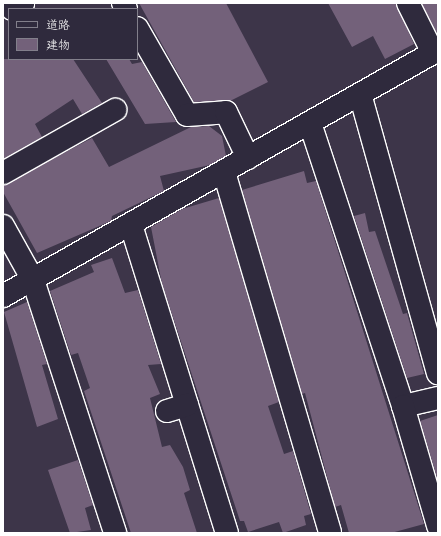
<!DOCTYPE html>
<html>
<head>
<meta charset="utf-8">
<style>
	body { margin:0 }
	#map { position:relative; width:441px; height:536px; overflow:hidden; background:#3d3549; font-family:"Playpen Sans","Klee One",sans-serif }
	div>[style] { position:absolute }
	.building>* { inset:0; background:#73617a }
	.roads { filter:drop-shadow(1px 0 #fff) drop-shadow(-1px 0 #fff) drop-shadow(0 1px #fff) drop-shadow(0 -1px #fff) }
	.street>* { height:22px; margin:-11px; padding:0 11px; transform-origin:11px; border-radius:11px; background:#2f2a3d }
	span { translate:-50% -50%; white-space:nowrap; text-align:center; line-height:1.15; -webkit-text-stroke:3.5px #2f2a3d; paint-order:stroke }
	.frame { position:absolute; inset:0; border:4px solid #fff; pointer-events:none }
	.legend { position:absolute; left:8px; top:8px; width:130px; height:52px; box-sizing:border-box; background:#2f2a3d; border:1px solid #827f8b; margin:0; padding:5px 7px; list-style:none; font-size:12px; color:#fff }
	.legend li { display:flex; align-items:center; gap:8px; height:20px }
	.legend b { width:20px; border:1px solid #827f8b }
</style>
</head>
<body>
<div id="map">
	<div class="building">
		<i style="clip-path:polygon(139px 3px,226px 3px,268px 82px,230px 101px,194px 102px)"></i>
		<i style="clip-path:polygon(328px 3px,396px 3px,414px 44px,385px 59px,373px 36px,352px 47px)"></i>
		<i style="clip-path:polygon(438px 3px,438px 31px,436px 32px,422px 4px)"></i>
		<i style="clip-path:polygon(3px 59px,73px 59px,102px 103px,82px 114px,73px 99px,35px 124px,42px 137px,3px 159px)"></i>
		<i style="clip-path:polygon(106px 59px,129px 59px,132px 64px,142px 62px,176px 122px,145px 124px)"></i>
		<i style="clip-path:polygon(209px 126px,222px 136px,226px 156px,210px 165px,160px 176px,164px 191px,112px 216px,111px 221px,37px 253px,3px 192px,3px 185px,92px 138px,109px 167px,191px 127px)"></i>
		<i style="clip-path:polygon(304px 171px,307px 183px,316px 181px,424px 524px,391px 533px,349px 533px,341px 505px,335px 507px,305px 393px,302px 394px,242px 190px)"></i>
		<i style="clip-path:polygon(219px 198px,279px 402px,268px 406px,284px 454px,293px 451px,311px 514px,304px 516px,306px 525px,283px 533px,279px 522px,248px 532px,244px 521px,240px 521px,162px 284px,151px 227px,182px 209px)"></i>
		<i style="clip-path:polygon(365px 213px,369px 232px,375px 231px,403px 314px,407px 313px,424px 374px,407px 378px,354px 216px)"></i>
		<i style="clip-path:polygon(112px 258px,125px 293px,138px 290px,161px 364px,148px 365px,160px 394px,150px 398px,162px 447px,170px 445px,183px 467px,190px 490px,184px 493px,197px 533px,131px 533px,84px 391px,90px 388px,78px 353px,71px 355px,50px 291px,94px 272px,91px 265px)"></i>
		<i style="clip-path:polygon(27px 302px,47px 364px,42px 365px,58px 419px,37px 427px,4px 312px)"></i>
		<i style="clip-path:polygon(438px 415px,438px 481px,420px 421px)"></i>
		<i style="clip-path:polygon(78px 460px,93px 505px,85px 508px,91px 530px,70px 533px,48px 470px)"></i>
	</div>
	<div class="roads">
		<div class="street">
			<i style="left:123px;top:3px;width:7px;rotate:63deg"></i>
			<i style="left:408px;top:3px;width:56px;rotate:63.4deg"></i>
			<i style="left:12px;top:9px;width:13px;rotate:-29deg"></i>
			<i style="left:137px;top:28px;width:100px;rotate:60.1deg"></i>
			<i style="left:187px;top:115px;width:39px;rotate:-4deg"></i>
			<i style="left:226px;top:112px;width:51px;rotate:64.4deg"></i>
			<i style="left:360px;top:94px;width:290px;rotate:74.4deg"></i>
			<i style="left:310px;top:123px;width:298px;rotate:71.8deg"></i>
			<i style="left:224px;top:172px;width:376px;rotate:73.6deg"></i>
			<i style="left:3px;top:173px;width:129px;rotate:-29.4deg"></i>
			<i style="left:131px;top:225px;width:323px;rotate:72.7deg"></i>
			<i style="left:3px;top:226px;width:62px;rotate:60.9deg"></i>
			<i style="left:33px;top:280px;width:266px;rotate:72deg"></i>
			<i style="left:3px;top:296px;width:500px;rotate:-29.5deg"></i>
			<i style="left:438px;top:398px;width:36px;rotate:167deg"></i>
			<i style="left:403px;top:406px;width:125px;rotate:73.7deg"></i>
			<i style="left:167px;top:411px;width:21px;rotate:-17deg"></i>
		</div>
	</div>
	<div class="frame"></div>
	<ul class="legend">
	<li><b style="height:5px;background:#2f2a3d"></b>道路</li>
	<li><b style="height:11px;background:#73617a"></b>建物</li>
	</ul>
</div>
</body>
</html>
